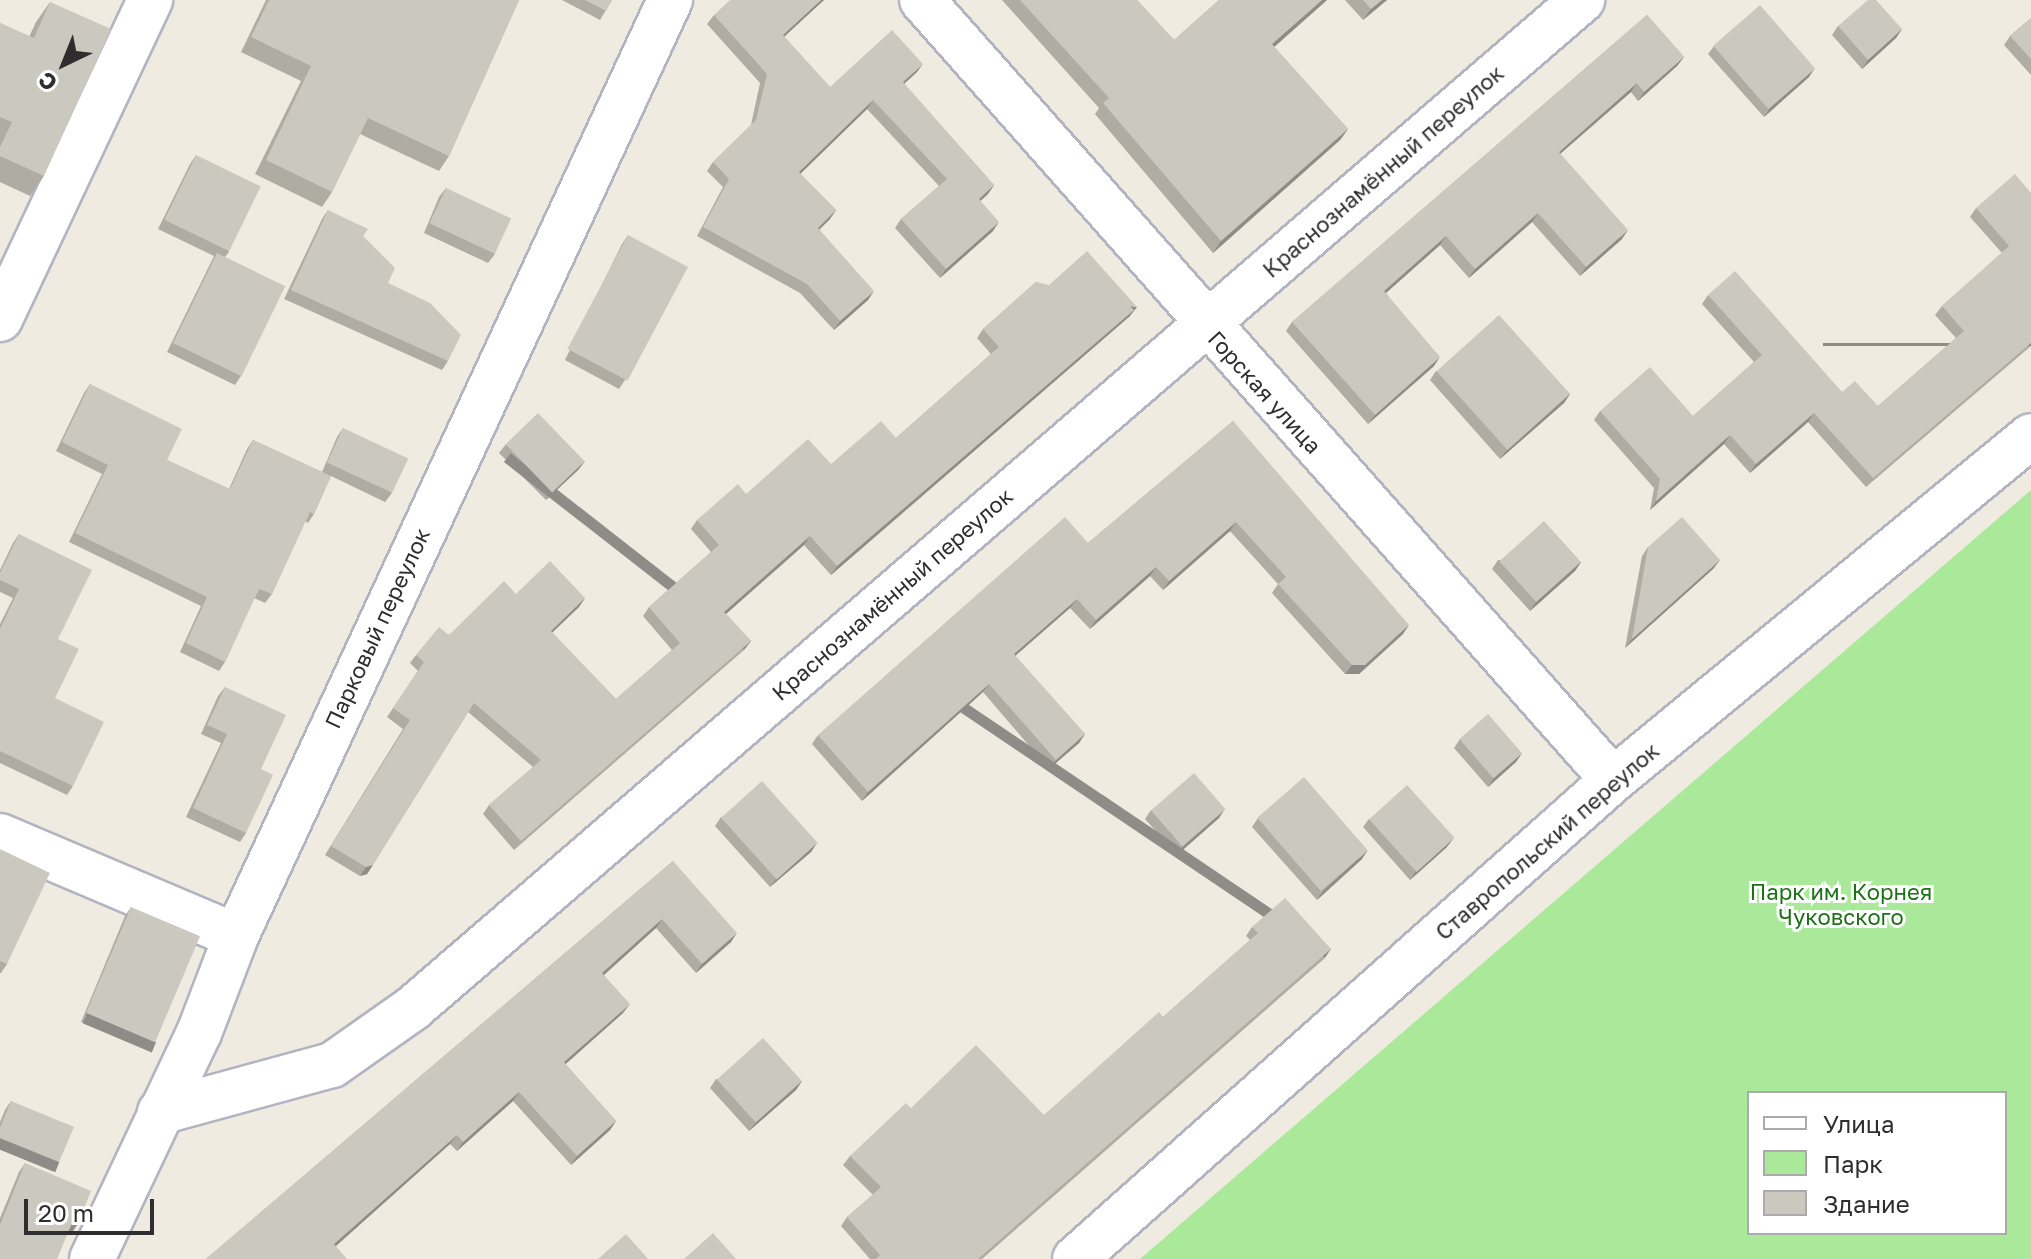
<!DOCTYPE html>
<html>
<head>
<meta charset="utf-8">
<style>
	body { margin:0 }
	#map { position:relative; width:2031px; height:1259px; overflow:hidden; background:#f0ebe0; font-family:"Golos Text",sans-serif }
	div>[style] { position:absolute }
	.green>* { inset:0; background:#a9e999 }
	.roads { filter:drop-shadow(2px 0 #b3b4c2) drop-shadow(-2px 0 #b3b4c2) drop-shadow(0 2px #b3b4c2) drop-shadow(0 -2px #b3b4c2) }
	.minor>* { height:44px; margin:-22px; padding:0 22px; transform-origin:22px; border-radius:22px; background:#fff }
	.wall>* { inset:0; background:#afaca4 }
	.shaded-wall>* { inset:0; background:#8e8c86; transform-origin:0 0 }
	.building>* { inset:0; background:#cbc8bf; transform-origin:0 0 }
	span { translate:-50% -50%; white-space:nowrap; text-align:center; line-height:1.15; -webkit-text-stroke:6px #fff; paint-order:stroke }
	.street-label { font-size:22px; color:#2e2e2e }
	.park-label { font-size:22px; color:#1c7216 }
	.legend { position:absolute; left:1747px; top:1091px; width:260px; height:144px; box-sizing:border-box; background:#fff; border:2px solid #ababab; margin:0; padding:10px 14px; list-style:none; font-size:24px; color:#2e2e2e }
	.legend li { display:flex; align-items:center; gap:16px; height:40px }
	.legend b { width:40px; border:2px solid #ababab }
	.north { position:absolute; left:24px; top:24px; width:80px; height:80px; -webkit-text-stroke:6px #fff; paint-order:stroke; rotate:223deg; font-size:22px; font-weight:700; line-height:32px; text-align:center; color:#2e2e2e }
	.north::after { content:''; display:block; margin:auto; width:28px; height:36px; background:#2e2e2e; clip-path:polygon(50% 0,100% 100%,50% 72%,0 100%) }
	.scale { position:absolute; left:24px; top:1199px; width:130px; height:36px; box-sizing:border-box; border:4px solid #2e2e2e; border-top:0; padding-left:10px; font-size:24px; line-height:28px; white-space:nowrap; color:#2e2e2e; -webkit-text-stroke:6px #fff; paint-order:stroke }
</style>
</head>
<body>
<div id="map">
	<div class="green">
		<i style="clip-path:polygon(evenodd,2031px 490px,2031px 1259px,1140px 1259px,2031px 490px,1749px 1093px,2005px 1093px,2005px 1233px,1749px 1233px,1749px 1093px)"></i>
	</div>
	<div class="roads">
		<div class="minor">
			<i style="left:922px;top:0;width:1042px;rotate:48.46deg"></i>
			<i style="left:0;top:319px;width:353px;rotate:-64.8deg"></i>
			<i style="left:0;top:836px;width:256px;rotate:23deg"></i>
			<i style="left:160px;top:1112px;width:178px;rotate:-15.3deg"></i>
			<i style="left:332px;top:1065px;width:99px;rotate:-35.1deg"></i>
			<i style="left:413px;top:1008px;width:1544px;rotate:-40.77deg"></i>
			<i style="left:92px;top:1259px;width:250px;rotate:-64.7deg"></i>
			<i style="left:199px;top:1033px;width:104px;rotate:-69.1deg"></i>
			<i style="left:236px;top:936px;width:1032px;rotate:-65.12deg"></i>
			<i style="left:1075px;top:1259px;width:720px;rotate:-41.68deg"></i>
			<i style="left:1613px;top:780px;width:541px;rotate:-39.45deg"></i>
		</div>
	</div>
	<div class="wall">
		<i style="clip-path:polygon(266px 0,519px 0,449px 156px,439px 171px,360px 134px,332px 192px,322px 207px,255px 174px,301px 81px,241px 52px)"></i>
		<i style="clip-path:polygon(562px 0,612px 0,600px 20px)"></i>
		<i style="clip-path:polygon(824px 0,784px 37px,830px 87px,917px 72px,904px 84px,994px 185px,988px 194px,980px 201px,993px 231px,940px 278px,895px 228px,901px 219px,939px 186px,867px 109px,800px 174px,836px 210px,830px 219px,819px 229px,868px 300px,834px 330px,800px 293px,697px 236px,723px 187px,707px 171px,713px 162px,751px 125px,760px 83px,707px 24px,714px 15px)"></i>
		<i style="clip-path:polygon(1002px 0,1137px 0,1174px 40px,1219px 0,1327px 0,1274px 47px,1348px 129px,1340px 140px,1213px 253px,1095px 114px,1099px 108px)"></i>
		<i style="clip-path:polygon(1345px 0,1387px 0,1363px 20px)"></i>
		<i style="clip-path:polygon(50px 2px,44px 176px,30px 196px,0 182px,0 23px,29px 37px,36px 22px)"></i>
		<i style="clip-path:polygon(1647px 15px,1684px 57px,1677px 66px,1638px 101px,1631px 92px,1560px 154px,1622px 239px,1580px 276px,1532px 222px,1469px 278px,1440px 245px,1386px 293px,1434px 366px,1368px 424px,1286px 331px,1292px 322px)"></i>
		<i style="clip-path:polygon(2031px 18px,2031px 75px,2004px 45px,2010px 36px)"></i>
		<i style="clip-path:polygon(1838px 26px,1902px 29px,1896px 38px,1862px 69px,1832px 35px)"></i>
		<i style="clip-path:polygon(1714px 46px,1809px 77px,1764px 117px,1708px 54px)"></i>
		<i style="clip-path:polygon(196px 155px,229px 252px,225px 257px,241px 376px,235px 385px,167px 352px,214px 256px,158px 229px,190px 164px)"></i>
		<i style="clip-path:polygon(446px 188px,495px 254px,488px 263px,424px 233px,439px 197px)"></i>
		<i style="clip-path:polygon(2031px 193px,2031px 346px,1866px 487px,1808px 422px,1750px 473px,1724px 444px,1650px 510px,1654px 488px,1594px 420px,1600px 411px,1693px 416px,1754px 362px,1702px 304px,1708px 295px,1842px 392px,1878px 406px,1956px 338px,1935px 315px,1942px 306px,2002px 253px,1970px 217px,1976px 208px)"></i>
		<i style="clip-path:polygon(328px 210px,363px 236px,388px 283px,448px 361px,442px 370px,284px 299px,322px 219px)"></i>
		<i style="clip-path:polygon(628px 235px,625px 380px,619px 389px,565px 360px,622px 244px)"></i>
		<i style="clip-path:polygon(1036px 282px,1130px 316px,831px 575px,804px 545px,726px 614px,751px 641px,744px 650px,514px 850px,483px 814px,489px 805px,533px 767px,468px 712px,367px 874px,360px 876px,325px 855px,403px 729px,387px 717px,418px 671px,410px 663px,416px 655px,516px 594px,585px 598px,579px 607px,552px 633px,616px 699px,672px 650px,643px 616px,649px 607px,711px 552px,691px 529px,697px 520px,746px 494px,831px 464px,896px 438px,991px 354px,977px 338px,983px 329px)"></i>
		<i style="clip-path:polygon(1436px 371px,1570px 394px,1564px 403px,1500px 459px,1430px 380px)"></i>
		<i style="clip-path:polygon(90px 384px,167px 460px,229px 489px,247px 449px,253px 440px,322px 472px,337px 437px,343px 428px,392px 493px,385px 502px,331px 476px,314px 514px,308px 523px,305px 521px,272px 594px,265px 603px,254px 598px,225px 662px,219px 671px,180px 652px,201px 606px,69px 542px,102px 474px,56px 451px,84px 393px)"></i>
		<i style="clip-path:polygon(1233px 421px,1403px 634px,1359px 674px,1345px 674px,1272px 593px,1278px 584px,1230px 531px,1163px 590px,1150px 576px,1090px 629px,1070px 608px,1015px 656px,1085px 734px,1079px 743px,1049px 769px,983px 692px,862px 801px,812px 744px,818px 735px,1088px 543px)"></i>
		<i style="clip-path:polygon(506px 444px,585px 461px,578px 470px,546px 500px,499px 453px)"></i>
		<i style="clip-path:polygon(19px 534px,58px 639px,55px 698px,73px 786px,67px 795px,0 763px,0 624px,13px 598px,0 592px,0 570px,13px 543px)"></i>
		<i style="clip-path:polygon(1648px 547px,1720px 560px,1713px 569px,1625px 648px,1642px 556px)"></i>
		<i style="clip-path:polygon(1498px 560px,1581px 562px,1575px 571px,1530px 611px,1492px 569px)"></i>
		<i style="clip-path:polygon(225px 687px,261px 769px,246px 833px,240px 842px,186px 817px,221px 743px,201px 734px,218px 696px)"></i>
		<i style="clip-path:polygon(1460px 739px,1522px 753px,1516px 762px,1488px 787px,1454px 748px)"></i>
		<i style="clip-path:polygon(1151px 810px,1219px 818px,1177px 855px,1145px 819px)"></i>
		<i style="clip-path:polygon(721px 817px,817px 843px,811px 852px,770px 887px,715px 826px)"></i>
		<i style="clip-path:polygon(1258px 818px,1362px 859px,1317px 900px,1252px 827px)"></i>
		<i style="clip-path:polygon(1369px 819px,1447px 847px,1410px 880px,1363px 827px)"></i>
		<i style="clip-path:polygon(0 849px,7px 964px,1px 973px,0 973px)"></i>
		<i style="clip-path:polygon(673px 861px,731px 942px,696px 973px,656px 928px,604px 975px,623px 1013px,565px 1064px,616px 1121px,610px 1130px,571px 1165px,513px 1101px,457px 1151px,450px 1144px,336px 1246px,206px 1259px)"></i>
		<i style="clip-path:polygon(131px 907px,150px 1051px,81px 1022px,125px 916px)"></i>
		<i style="clip-path:polygon(1252px 927px,1325px 958px,982px 1259px,870px 1259px,841px 1226px,847px 1217px,873px 1195px,843px 1165px,850px 1156px,911px 1108px,1044px 1115px,1163px 1017px,1250px 940px,1246px 936px)"></i>
		<i style="clip-path:polygon(716px 1079px,802px 1081px,796px 1090px,749px 1131px,710px 1088px)"></i>
		<i style="clip-path:polygon(11px 1101px,59px 1162px,53px 1171px,0 1149px,0 1122px,5px 1110px)"></i>
		<i style="clip-path:polygon(25px 1163px,71px 1234px,68px 1233px,0 1259px,0 1218px,19px 1172px)"></i>
	</div>
	<div class="shaded-wall">
		<i style="clip-path:polygon(821px 0,824px 0,776px 44px,783px 35px)"></i>
		<i style="clip-path:polygon(1322px 0,1327px 0,1264px 56px,1272px 44px)"></i>
		<i style="clip-path:polygon(1382px 0,1387px 0,1363px 20px,1371px 9px)"></i>
		<i style="clip-path:polygon(1902px 29px,1896px 38px,1862px 69px,1868px 60px)"></i>
		<i style="clip-path:polygon(1684px 57px,1677px 66px,1638px 101px,1644px 92px)"></i>
		<i style="clip-path:polygon(923px 64px,917px 72px,896px 91px,903px 82px)"></i>
		<i style="clip-path:polygon(1815px 68px,1809px 77px,1764px 117px,1770px 108px)"></i>
		<i style="clip-path:polygon(1637px 83px,1631px 92px,1552px 161px,1559px 152px)"></i>
		<i style="clip-path:polygon(873px 100px,867px 109px,793px 181px,799px 172px)"></i>
		<i style="clip-path:polygon(1348px 129px,1340px 140px,1213px 253px,1221px 241px)"></i>
		<i style="clip-path:polygon(994px 185px,988px 194px,973px 208px,979px 199px)"></i>
		<i style="clip-path:polygon(836px 210px,830px 219px,812px 237px,818px 228px)"></i>
		<i style="clip-path:polygon(1538px 213px,1532px 222px,1469px 278px,1475px 269px)"></i>
		<i style="clip-path:polygon(999px 222px,993px 231px,940px 278px,946px 269px)"></i>
		<i style="clip-path:polygon(1628px 230px,1622px 239px,1580px 276px,1586px 267px)"></i>
		<i style="clip-path:polygon(1446px 236px,1440px 245px,1378px 300px,1384px 291px)"></i>
		<i style="clip-path:polygon(874px 291px,868px 300px,834px 330px,840px 321px)"></i>
		<i style="clip-path:polygon(1130px 306px,1137px 307px,1130px 316px,831px 575px,837px 566px)"></i>
		<i style="left:2031px;top:343px;width:3px;height:208px;rotate:90deg"></i>
		<i style="clip-path:polygon(1440px 357px,1434px 366px,1368px 424px,1375px 415px)"></i>
		<i style="clip-path:polygon(1570px 394px,1564px 403px,1500px 459px,1507px 450px)"></i>
		<i style="clip-path:polygon(1814px 413px,1808px 422px,1750px 473px,1756px 464px)"></i>
		<i style="clip-path:polygon(1730px 435px,1724px 444px,1650px 510px,1656px 501px)"></i>
		<i style="clip-path:polygon(585px 461px,578px 470px,546px 500px,553px 491px)"></i>
		<i style="clip-path:polygon(1236px 522px,1230px 531px,1163px 590px,1169px 581px)"></i>
		<i style="clip-path:polygon(810px 536px,804px 545px,718px 621px,724px 612px)"></i>
		<i style="clip-path:polygon(1720px 560px,1713px 569px,1625px 648px,1632px 639px)"></i>
		<i style="clip-path:polygon(1581px 562px,1575px 571px,1530px 611px,1536px 602px)"></i>
		<i style="clip-path:polygon(1156px 567px,1150px 576px,1090px 629px,1096px 620px)"></i>
		<i style="clip-path:polygon(585px 598px,579px 607px,544px 640px,551px 631px)"></i>
		<i style="clip-path:polygon(1077px 599px,1070px 608px,1007px 663px,1014px 654px)"></i>
		<i style="clip-path:polygon(1409px 625px,1403px 634px,1359px 674px,1345px 674px,1352px 665px)"></i>
		<i style="left:751px;top:641px;width:11px;height:305px;rotate:128deg"></i>
		<i style="clip-path:polygon(989px 684px,983px 692px,862px 801px,868px 792px)"></i>
		<i style="clip-path:polygon(1085px 734px,1079px 743px,1049px 769px,1056px 760px)"></i>
		<i style="clip-path:polygon(1522px 753px,1516px 762px,1488px 787px,1494px 778px)"></i>
		<i style="clip-path:polygon(1225px 809px,1219px 818px,1177px 855px,1183px 846px)"></i>
		<i style="clip-path:polygon(1454px 838px,1447px 847px,1410px 880px,1416px 871px)"></i>
		<i style="clip-path:polygon(817px 843px,811px 852px,770px 887px,777px 878px)"></i>
		<i style="clip-path:polygon(1368px 850px,1362px 859px,1317px 900px,1323px 891px)"></i>
		<i style="clip-path:polygon(373px 865px,367px 874px,360px 876px,366px 867px)"></i>
		<i style="clip-path:polygon(662px 919px,656px 928px,596px 982px,602px 973px)"></i>
		<i style="clip-path:polygon(737px 933px,731px 942px,696px 973px,702px 964px)"></i>
		<i style="left:1331px;top:949px;width:11px;height:470px;rotate:124deg"></i>
		<i style="clip-path:polygon(630px 1004px,623px 1013px,558px 1071px,564px 1062px)"></i>
		<i style="left:87px;top:1013px;width:75px;height:11px;rotate:23deg"></i>
		<i style="clip-path:polygon(802px 1081px,796px 1090px,749px 1131px,756px 1122px)"></i>
		<i style="clip-path:polygon(519px 1092px,513px 1101px,457px 1151px,463px 1142px)"></i>
		<i style="clip-path:polygon(616px 1121px,610px 1130px,571px 1165px,577px 1156px)"></i>
		<i style="clip-path:polygon(457px 1135px,450px 1144px,328px 1253px,334px 1244px)"></i>
		<i style="left:0;top:1138px;width:64px;height:11px;rotate:22deg"></i>
		<i style="clip-path:polygon(72px 1223px,77px 1225px,71px 1234px,66px 1232px)"></i>
	</div>
	<div class="building">
		<i style="clip-path:polygon(269px 0,519px 0,449px 156px,368px 118px,332px 192px,266px 160px,311px 66px,251px 37px)"></i>
		<i style="clip-path:polygon(585px 0,612px 0,606px 11px)"></i>
		<i style="clip-path:polygon(730px 0,821px 0,783px 35px,830px 87px,892px 30px,923px 64px,903px 82px,994px 185px,979px 199px,999px 222px,946px 269px,901px 219px,947px 179px,873px 100px,799px 172px,836px 210px,818px 228px,874px 291px,840px 321px,807px 284px,703px 227px,729px 179px,713px 162px,756px 120px,767px 74px,714px 15px)"></i>
		<i style="clip-path:polygon(1020px 0,1137px 0,1174px 40px,1219px 0,1322px 0,1272px 44px,1348px 129px,1221px 241px,1103px 103px,1109px 98px)"></i>
		<i style="clip-path:polygon(1363px 0,1382px 0,1371px 9px)"></i>
		<i style="clip-path:polygon(1868px 0,1876px 0,1902px 29px,1868px 60px,1838px 26px)"></i>
		<i style="clip-path:polygon(50px 2px,111px 29px,44px 176px,0 156px,0 147px,12px 122px,0 117px,0 23px,34px 38px)"></i>
		<i style="left:1760px;top:5px;width:84px;height:62px;rotate:49deg"></i>
		<i style="clip-path:polygon(1647px 15px,1684px 57px,1644px 92px,1637px 83px,1559px 152px,1628px 230px,1586px 267px,1538px 213px,1475px 269px,1446px 236px,1384px 291px,1440px 357px,1375px 415px,1292px 322px)"></i>
		<i style="clip-path:polygon(2031px 18px,2031px 59px,2010px 36px)"></i>
		<i style="left:196px;top:155px;width:72px;height:72px;rotate:26deg"></i>
		<i style="clip-path:polygon(2015px 174px,2031px 193px,2031px 343px,1873px 478px,1814px 413px,1756px 464px,1730px 435px,1656px 501px,1660px 479px,1600px 411px,1650px 367px,1693px 416px,1762px 355px,1708px 295px,1735px 271px,1842px 392px,1855px 381px,1878px 406px,1964px 331px,1942px 306px,2009px 246px,1976px 208px)"></i>
		<i style="left:446px;top:188px;width:72px;height:39px;rotate:25deg"></i>
		<i style="clip-path:polygon(328px 210px,368px 229px,363px 236px,395px 268px,388px 283px,430px 303px,461px 335px,448px 361px,291px 290px)"></i>
		<i style="left:628px;top:235px;width:68px;height:129px;rotate:28deg"></i>
		<i style="clip-path:polygon(1087px 251px,1137px 307px,1130px 306px,1134px 310px,837px 566px,810px 536px,724px 612px,751px 641px,521px 841px,489px 805px,541px 760px,474px 703px,373px 865px,366px 867px,331px 846px,410px 720px,393px 708px,424px 662px,416px 655px,439px 627px,449px 635px,504px 581px,516px 594px,550px 561px,585px 598px,551px 631px,616px 699px,680px 643px,649px 607px,719px 545px,697px 520px,738px 484px,746px 494px,808px 439px,831px 464px,881px 421px,896px 438px,999px 347px,983px 329px,1036px 282px,1049px 285px)"></i>
		<i style="left:217px;top:253px;width:76px;height:100px;rotate:26deg"></i>
		<i style="left:1499px;top:315px;width:106px;height:84px;rotate:48deg"></i>
		<i style="clip-path:polygon(90px 384px,182px 429px,167px 460px,230px 489px,253px 440px,331px 476px,314px 514px,310px 512px,272px 594px,259px 589px,225px 662px,186px 643px,207px 597px,75px 533px,108px 465px,62px 442px)"></i>
		<i style="left:538px;top:413px;width:67px;height:45px;rotate:46deg"></i>
		<i style="clip-path:polygon(1233px 421px,1409px 625px,1365px 665px,1352px 665px,1278px 584px,1286px 577px,1236px 522px,1169px 581px,1156px 567px,1096px 620px,1077px 599px,1014px 654px,1085px 734px,1056px 760px,989px 684px,868px 792px,818px 735px,1065px 517px,1088px 543px)"></i>
		<i style="left:343px;top:428px;width:72px;height:38px;rotate:25deg"></i>
		<i style="clip-path:polygon(1682px 517px,1720px 560px,1632px 639px,1648px 547px)"></i>
		<i style="left:1544px;top:521px;width:55px;height:60px;rotate:48deg"></i>
		<i style="clip-path:polygon(19px 534px,92px 570px,58px 639px,79px 649px,55px 698px,104px 722px,73px 786px,0 751px,0 629px,19px 589px,0 580px,0 573px)"></i>
		<i style="clip-path:polygon(225px 687px,286px 715px,261px 769px,273px 775px,246px 833px,193px 808px,227px 734px,207px 725px)"></i>
		<i style="left:1488px;top:714px;width:52px;height:38px;rotate:49deg"></i>
		<i style="left:1194px;top:773px;width:48px;height:57px;rotate:49deg"></i>
		<i style="left:1304px;top:777px;width:97px;height:62px;rotate:49deg"></i>
		<i style="left:762px;top:781px;width:83px;height:55px;rotate:48deg"></i>
		<i style="left:1407px;top:785px;width:71px;height:51px;rotate:48deg"></i>
		<i style="clip-path:polygon(0 849px,50px 873px,7px 964px,0 961px)"></i>
		<i style="clip-path:polygon(673px 861px,737px 933px,702px 964px,662px 919px,602px 973px,630px 1004px,564px 1062px,616px 1121px,577px 1156px,519px 1092px,463px 1142px,457px 1135px,334px 1244px,347px 1259px,206px 1259px)"></i>
		<i style="clip-path:polygon(1285px 898px,1331px 949px,978px 1259px,876px 1259px,880px 1255px,847px 1217px,881px 1187px,850px 1156px,906px 1103px,911px 1108px,976px 1045px,1044px 1115px,1159px 1012px,1163px 1017px,1258px 933px,1252px 927px)"></i>
		<i style="left:131px;top:907px;width:75px;height:115px;rotate:23deg"></i>
		<i style="left:763px;top:1038px;width:58px;height:62px;rotate:48deg"></i>
		<i style="clip-path:polygon(11px 1101px,74px 1127px,59px 1162px,0 1138px,0 1128px)"></i>
		<i style="clip-path:polygon(25px 1163px,91px 1191px,77px 1225px,72px 1223px,57px 1259px,0 1259px,0 1225px)"></i>
		<i style="clip-path:polygon(713px 1233px,736px 1259px,684px 1259px)"></i>
		<i style="clip-path:polygon(626px 1234px,648px 1259px,598px 1259px)"></i>
	</div>
	<div class="street-label">
		<span style="left:1383px;top:171px;rotate:-41deg">Краснознамённый переулок</span>
		<span style="left:1265px;top:392px;rotate:48deg">Горская улица</span>
		<span style="left:892px;top:594px;rotate:-41deg">Краснознамённый переулок</span>
		<span style="left:377px;top:628px;rotate:-65deg">Парковый переулок</span>
		<span style="left:1547px;top:841px;rotate:-41deg">Ставропольский переулок</span>
	</div>
	<div class="park-label">
		<span style="left:1841px;top:904px">Парк им. Корнея<br>Чуковского</span>
	</div>
	<ul class="legend">
	<li><b style="height:10px;background:#fff"></b>Улица</li>
	<li><b style="height:22px;background:#a9e999"></b>Парк</li>
	<li><b style="height:22px;background:#cbc8bf"></b>Здание</li>
	</ul>
	<div class="north">С</div>
	<div class="scale">20 m</div>
</div>
</body>
</html>
